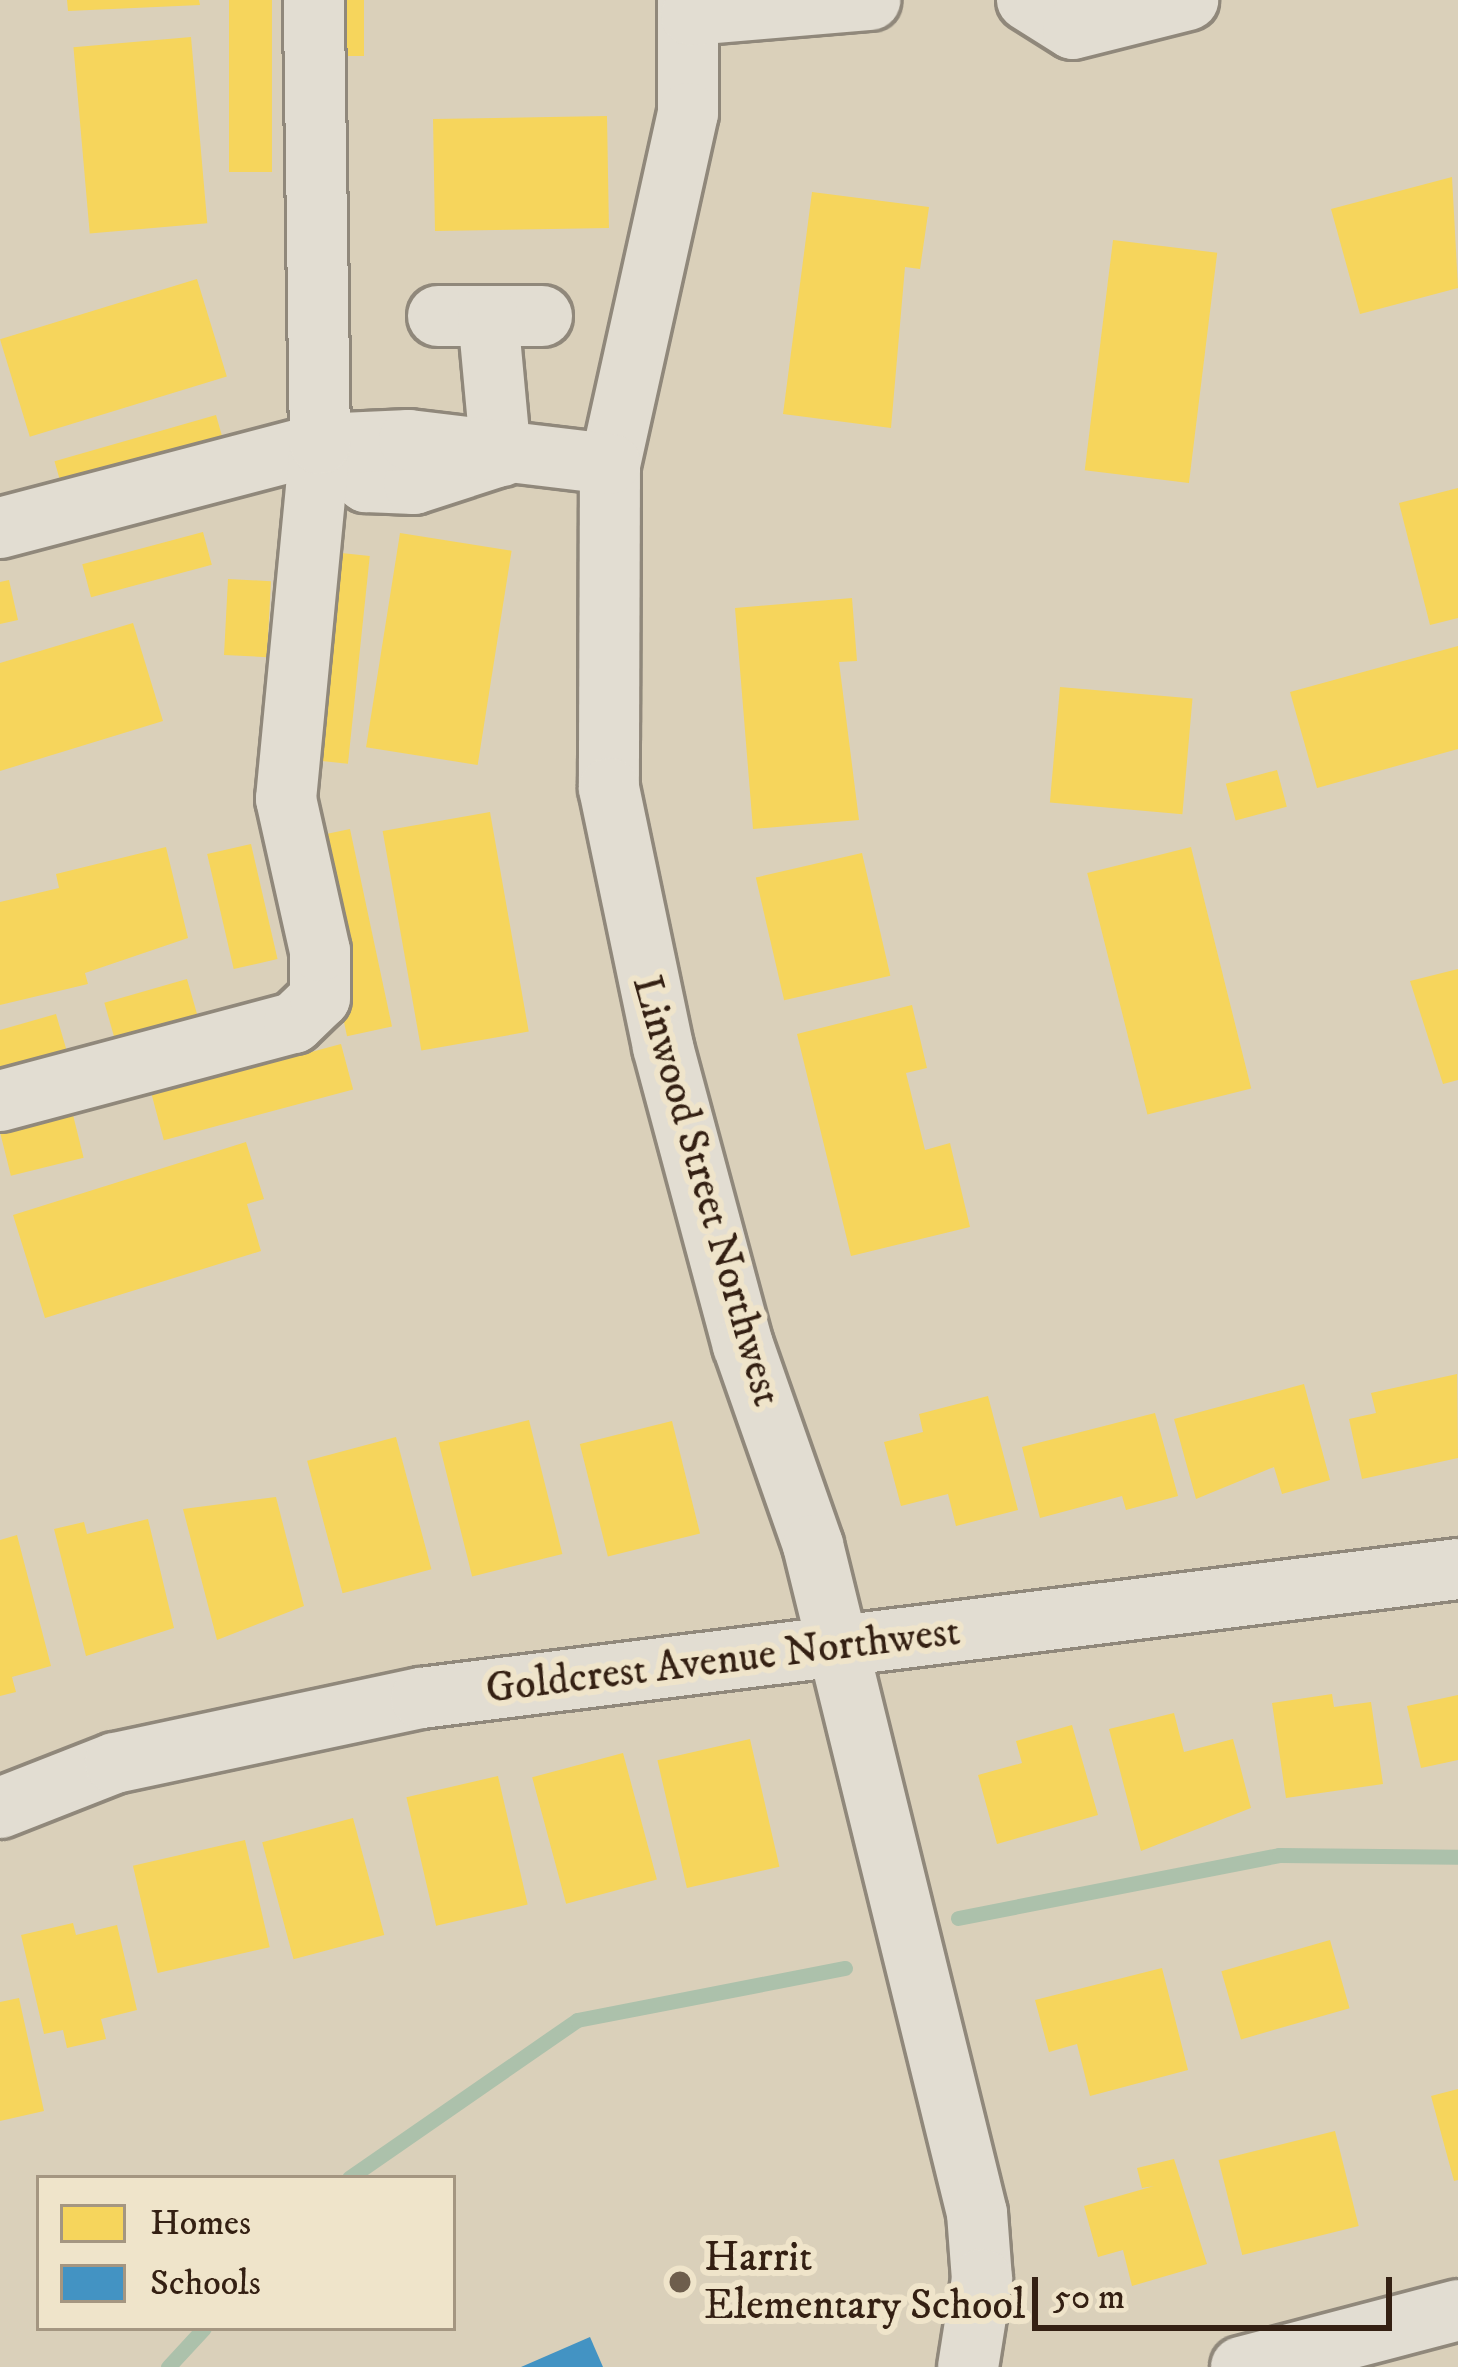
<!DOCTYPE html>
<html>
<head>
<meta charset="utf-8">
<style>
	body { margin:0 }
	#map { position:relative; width:1458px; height:2367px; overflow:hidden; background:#dad0ba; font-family:"IM FELL DW Pica",serif }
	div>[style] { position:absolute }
	.homes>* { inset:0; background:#f6d55c; transform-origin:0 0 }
	.schools>* { inset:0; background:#4393c3 }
	.stream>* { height:15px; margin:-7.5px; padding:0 7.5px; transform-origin:7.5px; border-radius:7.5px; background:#acc1ab }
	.roads { filter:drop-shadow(3px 0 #90887b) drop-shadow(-3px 0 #90887b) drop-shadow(0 3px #90887b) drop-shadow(0 -3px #90887b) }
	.minor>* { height:60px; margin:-30px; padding:0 30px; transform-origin:30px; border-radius:30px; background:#e2ddd2 }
	.dots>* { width:33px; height:33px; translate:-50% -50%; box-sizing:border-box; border:6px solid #efe4ca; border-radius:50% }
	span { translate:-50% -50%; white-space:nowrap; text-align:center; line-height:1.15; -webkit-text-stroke:12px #efe4ca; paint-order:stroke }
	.street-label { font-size:42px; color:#342013 }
	.poi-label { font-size:42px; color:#342013 }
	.left { translate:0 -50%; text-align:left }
	.legend { position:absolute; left:36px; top:2175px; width:420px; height:156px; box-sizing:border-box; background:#efe4ca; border:3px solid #a49681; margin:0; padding:15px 21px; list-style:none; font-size:36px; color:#342013 }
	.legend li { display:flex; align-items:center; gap:24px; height:60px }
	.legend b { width:60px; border:3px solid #a49681 }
	.scale { position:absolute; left:1032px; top:2277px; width:360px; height:54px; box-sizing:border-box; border:6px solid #342013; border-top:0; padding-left:15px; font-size:36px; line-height:42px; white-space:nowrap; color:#342013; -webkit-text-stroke:9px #efe4ca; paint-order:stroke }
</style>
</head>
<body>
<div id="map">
	<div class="homes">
		<i style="clip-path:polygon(67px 0,199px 0,200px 5px,68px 11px)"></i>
		<i style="left:229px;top:0;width:43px;height:172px"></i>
		<i style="left:323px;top:0;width:41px;height:56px"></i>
		<i style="left:191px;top:37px;width:187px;height:118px;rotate:85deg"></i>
		<i style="left:607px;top:116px;width:112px;height:174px;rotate:89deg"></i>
		<i style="clip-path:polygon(1452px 177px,1458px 288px,1360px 314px,1331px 209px)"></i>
		<i style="clip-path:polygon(812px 192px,929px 207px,920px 269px,905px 267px,891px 428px,783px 414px)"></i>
		<i style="left:1113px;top:240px;width:105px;height:232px;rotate:7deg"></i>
		<i style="left:197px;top:279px;width:102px;height:206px;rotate:73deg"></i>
		<i style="left:216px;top:415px;width:48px;height:168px;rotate:74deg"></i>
		<i style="clip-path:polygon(1458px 488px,1458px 618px,1430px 625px,1399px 503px)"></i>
		<i style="left:203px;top:532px;width:34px;height:125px;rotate:75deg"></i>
		<i style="left:400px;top:533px;width:113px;height:217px;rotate:9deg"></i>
		<i style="left:332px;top:552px;width:38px;height:209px;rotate:6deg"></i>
		<i style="left:228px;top:579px;width:43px;height:76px;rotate:3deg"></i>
		<i style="clip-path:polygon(9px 580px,18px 620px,0 624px,0 582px)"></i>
		<i style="clip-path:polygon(852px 598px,857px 661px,839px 662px,859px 820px,753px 829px,735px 608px)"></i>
		<i style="clip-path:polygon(133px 623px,163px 721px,0 771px,0 663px)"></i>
		<i style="clip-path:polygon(1458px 646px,1458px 749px,1317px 788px,1290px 692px)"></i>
		<i style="left:1060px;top:687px;width:133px;height:116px;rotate:5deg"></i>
		<i style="left:1277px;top:770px;width:38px;height:53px;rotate:75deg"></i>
		<i style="left:490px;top:812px;width:223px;height:109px;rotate:80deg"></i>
		<i style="left:350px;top:829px;width:202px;height:46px;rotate:78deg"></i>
		<i style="left:251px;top:844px;width:118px;height:45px;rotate:77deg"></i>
		<i style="clip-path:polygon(166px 847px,188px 938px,85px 973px,88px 984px,0 1005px,0 902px,59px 888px,56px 874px)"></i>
		<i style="left:1191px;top:847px;width:249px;height:107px;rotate:76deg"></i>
		<i style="left:862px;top:853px;width:126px;height:109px;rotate:77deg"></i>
		<i style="clip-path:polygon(1458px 969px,1458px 1080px,1443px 1084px,1410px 981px)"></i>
		<i style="left:187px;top:979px;width:47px;height:86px;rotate:74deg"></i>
		<i style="clip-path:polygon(912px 1005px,927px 1068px,906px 1073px,925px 1150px,950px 1143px,970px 1227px,851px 1256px,797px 1034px)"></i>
		<i style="clip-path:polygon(56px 1014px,70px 1062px,0 1081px,0 1030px)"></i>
		<i style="left:341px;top:1044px;width:47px;height:196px;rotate:75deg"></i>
		<i style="left:73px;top:1115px;width:44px;height:75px;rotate:76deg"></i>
		<i style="clip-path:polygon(246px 1142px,264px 1199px,247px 1204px,261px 1251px,45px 1318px,13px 1215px)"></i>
		<i style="clip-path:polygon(1457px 1374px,1458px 1458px,1362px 1479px,1349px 1419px,1376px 1413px,1371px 1393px)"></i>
		<i style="clip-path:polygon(1304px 1384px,1330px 1480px,1282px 1494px,1274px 1467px,1196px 1499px,1174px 1419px)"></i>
		<i style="clip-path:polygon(988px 1396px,1018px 1510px,956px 1526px,948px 1494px,901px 1506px,884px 1442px,923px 1432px,919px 1414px)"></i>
		<i style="clip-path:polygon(1155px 1413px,1178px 1496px,1126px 1510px,1122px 1496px,1040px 1518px,1022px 1447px)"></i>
		<i style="left:529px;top:1420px;width:138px;height:93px;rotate:76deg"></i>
		<i style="left:672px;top:1421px;width:116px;height:95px;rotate:76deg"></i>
		<i style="left:396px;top:1437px;width:137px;height:92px;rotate:75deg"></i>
		<i style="clip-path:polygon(276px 1497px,304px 1606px,217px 1640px,183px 1509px)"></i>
		<i style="clip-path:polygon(148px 1519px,174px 1628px,86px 1656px,54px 1529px,84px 1522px,87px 1534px)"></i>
		<i style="clip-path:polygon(17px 1535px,51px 1666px,12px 1677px,16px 1692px,0 1696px,0 1540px)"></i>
		<i style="clip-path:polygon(1332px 1694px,1334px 1707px,1371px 1702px,1383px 1784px,1286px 1798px,1272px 1703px)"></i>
		<i style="clip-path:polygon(1458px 1695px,1458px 1760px,1421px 1768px,1407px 1706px)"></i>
		<i style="clip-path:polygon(1174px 1713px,1184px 1752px,1233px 1739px,1251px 1808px,1141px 1851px,1109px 1729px)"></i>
		<i style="clip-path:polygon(1072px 1725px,1098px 1815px,997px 1844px,978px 1775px,1022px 1763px,1016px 1741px)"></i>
		<i style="left:750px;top:1739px;width:131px;height:95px;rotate:77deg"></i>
		<i style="left:623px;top:1753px;width:131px;height:94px;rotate:75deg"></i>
		<i style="left:498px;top:1776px;width:132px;height:94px;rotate:77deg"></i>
		<i style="left:353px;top:1818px;width:121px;height:94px;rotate:75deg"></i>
		<i style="left:245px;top:1840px;width:110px;height:115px;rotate:77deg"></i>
		<i style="clip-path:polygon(73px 1923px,76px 1935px,117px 1925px,137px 2010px,101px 2019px,106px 2039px,67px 2048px,63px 2030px,44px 2034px,21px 1935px)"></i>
		<i style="left:1330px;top:1940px;width:71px;height:113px;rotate:74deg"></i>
		<i style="clip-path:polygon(1162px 1968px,1188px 2070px,1090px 2096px,1077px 2044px,1049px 2052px,1035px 2000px)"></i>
		<i style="clip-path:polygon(19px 1998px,44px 2111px,0 2121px,0 2002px)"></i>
		<i style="clip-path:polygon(1458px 2089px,1458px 2180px,1454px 2181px,1431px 2096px)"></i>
		<i style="left:1335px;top:2131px;width:98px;height:120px;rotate:76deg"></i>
		<i style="clip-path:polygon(1174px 2159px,1207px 2264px,1132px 2286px,1123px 2250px,1098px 2257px,1084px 2206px,1154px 2186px,1142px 2188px,1137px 2168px)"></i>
	</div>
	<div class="schools">
		<i style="clip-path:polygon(590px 2337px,603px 2367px,521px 2367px)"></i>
	</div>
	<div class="stream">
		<i style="left:958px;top:1918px;width:327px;rotate:-11.1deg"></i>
		<i style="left:1279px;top:1855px;width:179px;rotate:0.6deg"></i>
		<i style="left:349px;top:2178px;width:277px;rotate:-34.7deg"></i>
		<i style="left:577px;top:2020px;width:273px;rotate:-11deg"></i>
		<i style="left:168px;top:2367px;width:53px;rotate:-47.3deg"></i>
	</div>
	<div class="roads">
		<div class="minor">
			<i style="left:688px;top:0;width:113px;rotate:90deg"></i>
			<i style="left:688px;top:113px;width:360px;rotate:102.5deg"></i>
			<i style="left:610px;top:464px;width:324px;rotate:90.2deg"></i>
			<i style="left:609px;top:788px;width:265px;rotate:78.2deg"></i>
			<i style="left:663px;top:1047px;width:309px;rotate:75deg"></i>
			<i style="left:743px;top:1345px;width:212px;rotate:70.7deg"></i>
			<i style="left:813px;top:1545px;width:688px;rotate:76.21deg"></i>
			<i style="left:977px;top:2213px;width:66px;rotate:85.7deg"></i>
			<i style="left:982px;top:2279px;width:89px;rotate:99deg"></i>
			<i style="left:1027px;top:0;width:54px;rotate:32.2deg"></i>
			<i style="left:1073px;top:29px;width:119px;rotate:-14.2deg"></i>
			<i style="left:691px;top:15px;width:180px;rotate:-4.8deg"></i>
			<i style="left:438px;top:316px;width:104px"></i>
			<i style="left:488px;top:316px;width:141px;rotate:84.7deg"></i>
			<i style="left:320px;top:444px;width:60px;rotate:39.6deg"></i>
			<i style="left:366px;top:482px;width:48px;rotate:2.4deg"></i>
			<i style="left:414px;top:484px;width:84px;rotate:-18deg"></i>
			<i style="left:0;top:528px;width:331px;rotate:-14.7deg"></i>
			<i style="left:320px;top:444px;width:89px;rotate:-2.6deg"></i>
			<i style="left:409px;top:440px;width:202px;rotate:6.8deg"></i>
			<i style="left:0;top:1101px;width:304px;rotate:-14.9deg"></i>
			<i style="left:294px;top:1023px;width:36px;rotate:-44deg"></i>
			<i style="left:320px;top:998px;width:47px;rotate:-90deg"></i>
			<i style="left:320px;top:951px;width:156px;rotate:-102.6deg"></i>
			<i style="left:286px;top:799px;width:357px;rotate:-84.5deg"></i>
			<i style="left:320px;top:444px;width:444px;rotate:-90.8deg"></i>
			<i style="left:0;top:1808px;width:123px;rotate:-21.4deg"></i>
			<i style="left:115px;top:1763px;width:313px;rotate:-12deg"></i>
			<i style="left:421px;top:1698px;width:1045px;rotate:-7.09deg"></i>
			<i style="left:1241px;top:2367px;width:224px;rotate:-14.7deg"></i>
		</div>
	</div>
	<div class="dots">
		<i style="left:680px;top:2282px;background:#6e5e4d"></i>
	</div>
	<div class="street-label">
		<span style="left:706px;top:1191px;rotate:74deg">Linwood Street Northwest</span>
		<span style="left:723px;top:1661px;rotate:-7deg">Goldcrest Avenue Northwest</span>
	</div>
	<div class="poi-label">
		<span class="left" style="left:704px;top:2282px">Harrit<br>Elementary School</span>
	</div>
	<ul class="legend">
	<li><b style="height:33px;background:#f6d55c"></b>Homes</li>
	<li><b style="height:33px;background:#4393c3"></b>Schools</li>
	</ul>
	<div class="scale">50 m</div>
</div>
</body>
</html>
